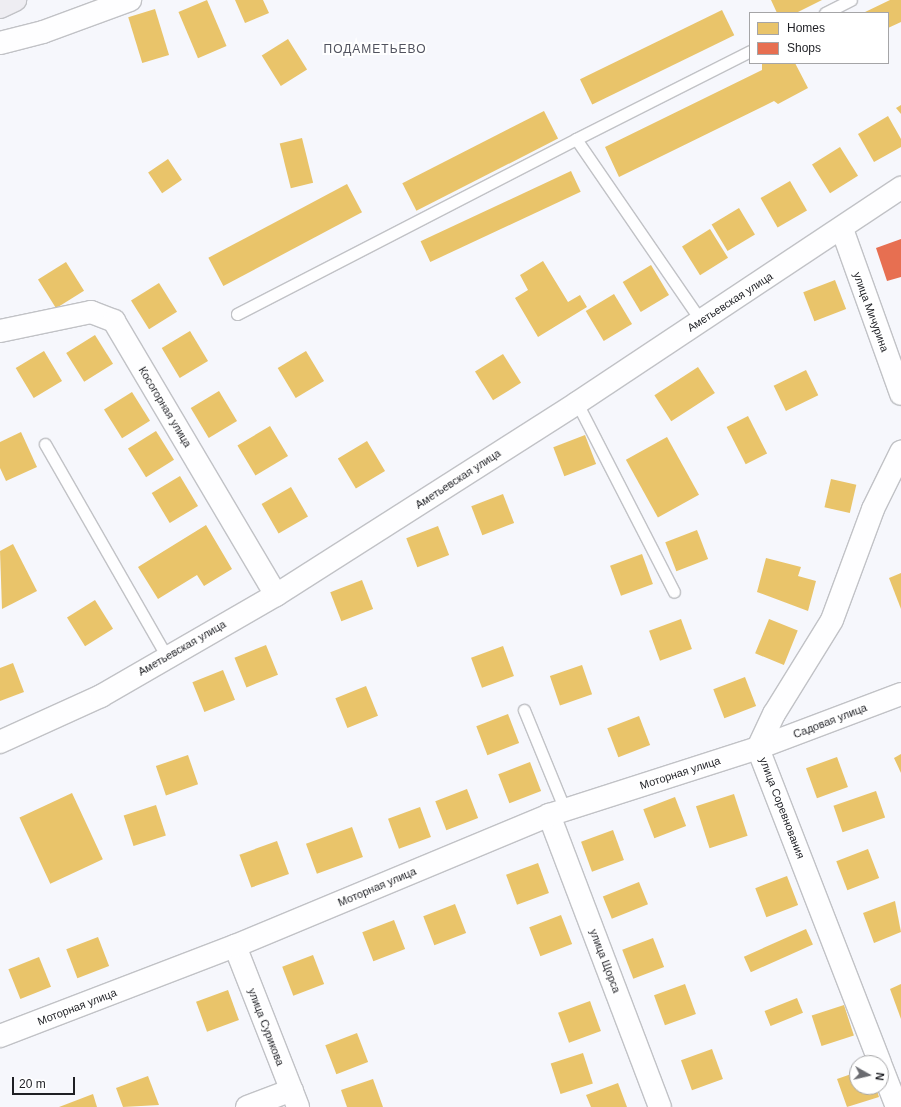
<!DOCTYPE html>
<html>
<head>
<meta charset="utf-8">
<style>
	body { margin:0 }
	#map { position:relative; width:901px; height:1107px; overflow:hidden; background:#f6f7fc; font-family:Helvetica,sans-serif }
	div>[style] { position:absolute }
	.homes>* { inset:0; background:#e9c46a; transform-origin:0 0 }
	.shops>* { inset:0; background:#e76f51 }
	.roads { filter:drop-shadow(1px 0 #c1c2c6) drop-shadow(-1px 0 #c1c2c6) drop-shadow(0 1px #c1c2c6) drop-shadow(0 -1px #c1c2c6) }
	.lane>* { height:11px; margin:-5.5px; padding:0 5.5px; transform-origin:5.5px; border-radius:5.5px; background:#fefeff }
	.street>* { height:22px; margin:-11px; padding:0 11px; transform-origin:11px; border-radius:11px; background:#fefeff }
	.secondary>* { height:22px; margin:-11px; padding:0 11px; transform-origin:11px; border-radius:11px; background:#fefeff }
	.primary>* { height:22px; margin:-11px; padding:0 11px; transform-origin:11px; border-radius:11px; background:#eeedf2 }
	span { translate:-50% -50%; white-space:nowrap; text-align:center; line-height:1.15; -webkit-text-stroke:4px #fff; paint-order:stroke }
	.street-label { font-size:11px; color:#1e1f24 }
	.neighbourhood-label { font-size:12px; color:#50525e; letter-spacing:1px }
	.legend { position:absolute; left:749px; top:12px; width:140px; height:52px; box-sizing:border-box; background:#fff; border:1px solid #a5a5a7; margin:0; padding:5px 7px; list-style:none; font-size:12px; color:#1e1f24 }
	.legend li { display:flex; align-items:center; gap:8px; height:20px }
	.legend b { width:20px; border:1px solid #a5a5a7 }
	.north { position:absolute; left:849px; top:1055px; width:40px; height:40px; box-sizing:border-box; background:#fff; border:1px solid #a5a5a7; border-radius:50%; rotate:98deg; font-size:11px; font-weight:700; line-height:16px; text-align:center; color:#1e1f24 }
	.north::after { content:''; display:block; margin:auto; width:14px; height:18px; background:#6a6b70; clip-path:polygon(50% 0,100% 100%,50% 72%,0 100%) }
	.scale { position:absolute; left:12px; top:1077px; width:63px; height:18px; box-sizing:border-box; border:2px solid #1e1f24; border-top:0; padding-left:5px; font-size:12px; line-height:14px; white-space:nowrap; color:#1e1f24; -webkit-text-stroke:3px #fff; paint-order:stroke }
</style>
</head>
<body>
<div id="map">
	<div class="homes">
		<i style="left:207px;top:0;width:50px;height:31px;rotate:67deg"></i>
		<i style="clip-path:polygon(235px 0,263px 0,269px 13px,245px 23px)"></i>
		<i style="clip-path:polygon(771px 0,822px 0,796px 13px,777px 13px)"></i>
		<i style="clip-path:polygon(890px 0,901px 0,901px 22px,888px 28px,888px 13px,863px 13px)"></i>
		<i style="left:155px;top:9px;width:48px;height:28px;rotate:73deg"></i>
		<i style="left:722px;top:10px;width:28px;height:158px;rotate:64deg"></i>
		<i style="left:288px;top:39px;width:36px;height:31px;rotate:58deg"></i>
		<i style="clip-path:polygon(762px 63px,795px 63px,808px 88px,778px 104px,774px 101px,619px 177px,605px 147px,762px 70px)"></i>
		<i style="clip-path:polygon(901px 105px,901px 114px,896px 108px)"></i>
		<i style="left:544px;top:111px;width:31px;height:159px;rotate:63deg"></i>
		<i style="clip-path:polygon(888px 116px,901px 139px,901px 147px,874px 162px,858px 134px)"></i>
		<i style="left:302px;top:138px;width:46px;height:23px;rotate:76deg"></i>
		<i style="left:840px;top:147px;width:34px;height:33px;rotate:58deg"></i>
		<i style="left:168px;top:159px;width:25px;height:24px;rotate:56deg"></i>
		<i style="left:571px;top:171px;width:23px;height:166px;rotate:65deg"></i>
		<i style="left:790px;top:181px;width:34px;height:34px;rotate:60deg"></i>
		<i style="left:347px;top:184px;width:32px;height:157px;rotate:62deg"></i>
		<i style="left:739px;top:208px;width:31px;height:32px;rotate:59deg"></i>
		<i style="left:710px;top:229px;width:34px;height:33px;rotate:58deg"></i>
		<i style="clip-path:polygon(543px 261px,568px 302px,580px 295px,587px 307px,538px 337px,515px 298px,528px 290px,520px 275px)"></i>
		<i style="left:66px;top:262px;width:34px;height:33px;rotate:58deg"></i>
		<i style="left:651px;top:265px;width:35px;height:33px;rotate:59deg"></i>
		<i style="left:835px;top:280px;width:31px;height:34px;rotate:69deg"></i>
		<i style="left:159px;top:283px;width:34px;height:33px;rotate:58deg"></i>
		<i style="left:614px;top:294px;width:35px;height:33px;rotate:59deg"></i>
		<i style="left:190px;top:331px;width:35px;height:33px;rotate:59deg"></i>
		<i style="left:95px;top:335px;width:34px;height:34px;rotate:58deg"></i>
		<i style="left:44px;top:351px;width:35px;height:33px;rotate:59deg"></i>
		<i style="left:306px;top:351px;width:35px;height:33px;rotate:59deg"></i>
		<i style="left:503px;top:354px;width:34px;height:33px;rotate:58deg"></i>
		<i style="left:698px;top:367px;width:31px;height:52px;rotate:57deg"></i>
		<i style="left:806px;top:370px;width:28px;height:36px;rotate:64deg"></i>
		<i style="left:219px;top:391px;width:35px;height:33px;rotate:59deg"></i>
		<i style="left:132px;top:392px;width:34px;height:33px;rotate:58deg"></i>
		<i style="left:748px;top:416px;width:42px;height:24px;rotate:63deg"></i>
		<i style="left:270px;top:426px;width:35px;height:38px;rotate:59deg"></i>
		<i style="left:156px;top:431px;width:34px;height:33px;rotate:58deg"></i>
		<i style="clip-path:polygon(21px 432px,37px 467px,6px 481px,0 468px,0 442px)"></i>
		<i style="left:585px;top:435px;width:31px;height:34px;rotate:69deg"></i>
		<i style="left:667px;top:437px;width:66px;height:47px;rotate:61deg"></i>
		<i style="left:367px;top:441px;width:35px;height:34px;rotate:59deg"></i>
		<i style="left:180px;top:476px;width:35px;height:33px;rotate:59deg"></i>
		<i style="left:831px;top:479px;width:26px;height:29px;rotate:13deg"></i>
		<i style="left:291px;top:487px;width:34px;height:34px;rotate:60deg"></i>
		<i style="left:503px;top:494px;width:31px;height:34px;rotate:69deg"></i>
		<i style="clip-path:polygon(206px 525px,232px 569px,204px 586px,197px 575px,158px 599px,138px 567px)"></i>
		<i style="left:438px;top:526px;width:31px;height:34px;rotate:69deg"></i>
		<i style="left:697px;top:530px;width:31px;height:34px;rotate:69deg"></i>
		<i style="clip-path:polygon(13px 544px,37px 591px,2px 609px,0 551px)"></i>
		<i style="left:642px;top:554px;width:32px;height:34px;rotate:70deg"></i>
		<i style="clip-path:polygon(766px 558px,801px 567px,798px 576px,816px 581px,808px 611px,757px 592px)"></i>
		<i style="clip-path:polygon(901px 573px,901px 609px,889px 578px)"></i>
		<i style="left:362px;top:580px;width:31px;height:34px;rotate:69deg"></i>
		<i style="left:95px;top:600px;width:34px;height:33px;rotate:58deg"></i>
		<i style="left:681px;top:619px;width:32px;height:34px;rotate:70deg"></i>
		<i style="left:769px;top:619px;width:31px;height:37px;rotate:22deg"></i>
		<i style="left:266px;top:645px;width:32px;height:34px;rotate:68deg"></i>
		<i style="left:503px;top:646px;width:32px;height:34px;rotate:70deg"></i>
		<i style="clip-path:polygon(13px 663px,24px 692px,0 701px,0 668px)"></i>
		<i style="left:582px;top:665px;width:31px;height:34px;rotate:71deg"></i>
		<i style="left:223px;top:670px;width:32px;height:33px;rotate:68deg"></i>
		<i style="left:745px;top:677px;width:31px;height:34px;rotate:69deg"></i>
		<i style="left:366px;top:686px;width:32px;height:33px;rotate:68deg"></i>
		<i style="left:508px;top:714px;width:31px;height:34px;rotate:69deg"></i>
		<i style="left:639px;top:716px;width:31px;height:34px;rotate:69deg"></i>
		<i style="clip-path:polygon(901px 754px,901px 773px,894px 758px)"></i>
		<i style="left:188px;top:755px;width:31px;height:34px;rotate:71deg"></i>
		<i style="left:837px;top:757px;width:32px;height:33px;rotate:70deg"></i>
		<i style="left:530px;top:762px;width:31px;height:34px;rotate:69deg"></i>
		<i style="left:467px;top:789px;width:31px;height:34px;rotate:69deg"></i>
		<i style="left:876px;top:791px;width:28px;height:45px;rotate:71deg"></i>
		<i style="left:72px;top:793px;width:73px;height:58px;rotate:65deg"></i>
		<i style="left:734px;top:794px;width:44px;height:40px;rotate:72deg"></i>
		<i style="left:675px;top:797px;width:31px;height:34px;rotate:69deg"></i>
		<i style="left:156px;top:805px;width:32px;height:34px;rotate:72deg"></i>
		<i style="left:420px;top:807px;width:32px;height:34px;rotate:70deg"></i>
		<i style="left:352px;top:827px;width:32px;height:49px;rotate:70deg"></i>
		<i style="left:613px;top:830px;width:32px;height:34px;rotate:70deg"></i>
		<i style="left:277px;top:841px;width:35px;height:40px;rotate:70deg"></i>
		<i style="left:868px;top:849px;width:31px;height:34px;rotate:69deg"></i>
		<i style="left:538px;top:863px;width:32px;height:34px;rotate:70deg"></i>
		<i style="left:787px;top:876px;width:31px;height:34px;rotate:69deg"></i>
		<i style="left:639px;top:882px;width:24px;height:39px;rotate:68deg"></i>
		<i style="clip-path:polygon(895px 901px,901px 932px,874px 943px,863px 913px)"></i>
		<i style="left:455px;top:904px;width:31px;height:34px;rotate:69deg"></i>
		<i style="left:561px;top:915px;width:31px;height:34px;rotate:69deg"></i>
		<i style="left:394px;top:920px;width:31px;height:34px;rotate:69deg"></i>
		<i style="left:806px;top:929px;width:17px;height:68px;rotate:66deg"></i>
		<i style="left:98px;top:937px;width:31px;height:34px;rotate:69deg"></i>
		<i style="left:653px;top:938px;width:31px;height:33px;rotate:69deg"></i>
		<i style="left:313px;top:955px;width:31px;height:33px;rotate:69deg"></i>
		<i style="left:39px;top:957px;width:32px;height:33px;rotate:68deg"></i>
		<i style="left:685px;top:984px;width:32px;height:33px;rotate:70deg"></i>
		<i style="clip-path:polygon(901px 984px,901px 1019px,890px 989px)"></i>
		<i style="left:228px;top:990px;width:32px;height:34px;rotate:70deg"></i>
		<i style="left:797px;top:998px;width:16px;height:35px;rotate:68deg"></i>
		<i style="left:590px;top:1001px;width:32px;height:34px;rotate:70deg"></i>
		<i style="left:844px;top:1005px;width:32px;height:34px;rotate:72deg"></i>
		<i style="left:357px;top:1033px;width:31px;height:34px;rotate:69deg"></i>
		<i style="left:712px;top:1049px;width:32px;height:33px;rotate:70deg"></i>
		<i style="left:583px;top:1053px;width:32px;height:34px;rotate:72deg"></i>
		<i style="clip-path:polygon(857px 1072px,857px 1087px,876px 1087px,879px 1097px,847px 1107px,837px 1079px)"></i>
		<i style="clip-path:polygon(148px 1076px,159px 1105px,123px 1107px,116px 1088px)"></i>
		<i style="clip-path:polygon(373px 1079px,383px 1107px,347px 1107px,341px 1090px)"></i>
		<i style="clip-path:polygon(618px 1083px,627px 1107px,591px 1107px,586px 1095px)"></i>
		<i style="clip-path:polygon(93px 1094px,97px 1107px,59px 1107px)"></i>
	</div>
	<div class="shops">
		<i style="clip-path:polygon(901px 239px,901px 277px,887px 281px,876px 248px)"></i>
	</div>
	<div class="roads">
		<div class="lane">
			<i style="left:825px;top:13px;width:29px;rotate:-27deg"></i>
			<i style="left:576px;top:139px;width:195px;rotate:-26.8deg"></i>
			<i style="left:237px;top:314px;width:382px;rotate:-27.3deg"></i>
			<i style="left:576px;top:139px;width:221px;rotate:55.5deg"></i>
			<i style="left:577px;top:403px;width:212px;rotate:62.8deg"></i>
			<i style="left:45px;top:444px;width:245px;rotate:60.2deg"></i>
			<i style="left:524px;top:710px;width:108px;rotate:67.7deg"></i>
		</div>
		<div class="street">
			<i style="left:0;top:43px;width:44px;rotate:-14.3deg"></i>
			<i style="left:43px;top:32px;width:93px;rotate:-20.2deg"></i>
			<i style="left:842px;top:229px;width:175px;rotate:70.3deg"></i>
			<i style="left:0;top:331px;width:93px;rotate:-11.8deg"></i>
			<i style="left:91px;top:312px;width:25px;rotate:21deg"></i>
			<i style="left:114px;top:321px;width:318px;rotate:59.4deg"></i>
			<i style="left:549px;top:815px;width:312px;rotate:69.2deg"></i>
			<i style="left:235px;top:946px;width:173px;rotate:68.6deg"></i>
			<i style="left:0;top:1036px;width:252px;rotate:-21deg"></i>
			<i style="left:235px;top:946px;width:340px;rotate:-22.6deg"></i>
			<i style="left:549px;top:815px;width:219px;rotate:-17.8deg"></i>
			<i style="left:758px;top:748px;width:153px;rotate:-20.7deg"></i>
			<i style="left:880px;top:1063px;width:338px;rotate:-111.2deg"></i>
			<i style="left:758px;top:748px;width:38px;rotate:-65deg"></i>
			<i style="left:774px;top:714px;width:110px;rotate:-58.3deg"></i>
			<i style="left:832px;top:620px;width:118px;rotate:-69.7deg"></i>
			<i style="left:873px;top:509px;width:64px;rotate:-63.8deg"></i>
			<i style="left:881px;top:1066px;width:44px;rotate:68.7deg"></i>
			<i style="left:247px;top:1107px;width:48px;rotate:-20.7deg"></i>
		</div>
		<div class="secondary">
			<i style="left:0;top:742px;width:111px;rotate:-24.5deg"></i>
			<i style="left:101px;top:696px;width:202px;rotate:-30deg"></i>
			<i style="left:276px;top:595px;width:357px;rotate:-32.5deg"></i>
			<i style="left:577px;top:403px;width:389px;rotate:-33.6deg"></i>
		</div>
		<div class="primary">
			<i style="left:0;top:7px;width:17px;rotate:-25deg"></i>
		</div>
	</div>
	<div class="street-label">
		<span style="left:730px;top:302px;rotate:-33deg">Аметьевская улица</span>
		<span style="left:871px;top:312px;rotate:70deg">улица Мичурина</span>
		<span style="left:165px;top:407px;rotate:59deg">Косогорная улица</span>
		<span style="left:458px;top:479px;rotate:-33deg">Аметьевская улица</span>
		<span style="left:182px;top:648px;rotate:-30deg">Аметьевская улица</span>
		<span style="left:830px;top:721px;rotate:-21deg">Садовая улица</span>
		<span style="left:680px;top:773px;rotate:-18deg">Моторная улица</span>
		<span style="left:782px;top:808px;rotate:69deg">улица Соревнования</span>
		<span style="left:377px;top:887px;rotate:-23deg">Моторная улица</span>
		<span style="left:605px;top:961px;rotate:69deg">улица Щорса</span>
		<span style="left:77px;top:1007px;rotate:-21deg">Моторная улица</span>
		<span style="left:266px;top:1027px;rotate:69deg">улица Сурикова</span>
	</div>
	<div class="neighbourhood-label">
		<span style="left:375px;top:50px">ПОДАМЕТЬЕВО</span>
	</div>
	<ul class="legend">
	<li><b style="height:11px;background:#e9c46a"></b>Homes</li>
	<li><b style="height:11px;background:#e76f51"></b>Shops</li>
	</ul>
	<div class="north">N</div>
	<div class="scale">20 m</div>
</div>
</body>
</html>
